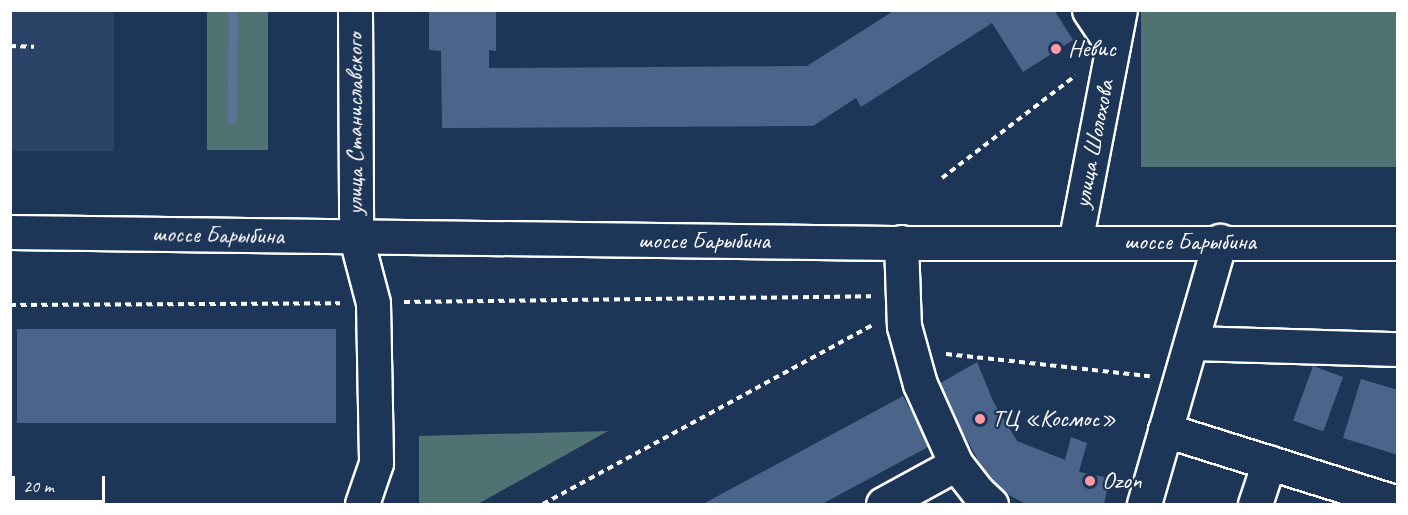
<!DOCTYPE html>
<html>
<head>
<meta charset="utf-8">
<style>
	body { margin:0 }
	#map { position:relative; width:1408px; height:515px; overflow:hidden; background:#1d3557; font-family:Caveat,sans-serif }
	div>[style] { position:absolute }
	.built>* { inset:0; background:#2b4366; transform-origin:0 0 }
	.green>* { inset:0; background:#4f7273; transform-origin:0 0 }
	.stream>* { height:9px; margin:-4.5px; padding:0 4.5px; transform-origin:4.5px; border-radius:4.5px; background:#587597 }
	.building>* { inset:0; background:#4b6489; transform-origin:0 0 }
	.path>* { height:4px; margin-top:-2px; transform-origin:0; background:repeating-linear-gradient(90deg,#fff 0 6px,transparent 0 10.5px) }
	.roads { filter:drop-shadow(2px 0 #fff) drop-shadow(-2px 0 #fff) drop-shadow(0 2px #fff) drop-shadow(0 -2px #fff) }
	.minor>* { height:33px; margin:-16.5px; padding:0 16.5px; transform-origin:16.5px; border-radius:16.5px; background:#1d3557 }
	.major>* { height:33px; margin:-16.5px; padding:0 16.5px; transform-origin:16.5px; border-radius:16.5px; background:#1d3557 }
	.dots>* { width:16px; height:16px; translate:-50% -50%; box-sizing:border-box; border:3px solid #1d3557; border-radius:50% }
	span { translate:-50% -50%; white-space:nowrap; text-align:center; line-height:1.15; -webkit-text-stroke:4.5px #1d3557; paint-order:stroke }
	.poi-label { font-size:24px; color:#fff }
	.left { translate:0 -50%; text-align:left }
	.street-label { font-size:24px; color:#fff }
	.frame { position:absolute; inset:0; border:12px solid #fff; pointer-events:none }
	.scale { position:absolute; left:12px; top:476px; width:93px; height:27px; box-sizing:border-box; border:3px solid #fff; border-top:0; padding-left:8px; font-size:18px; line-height:21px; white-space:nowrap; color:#fff; -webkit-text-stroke:4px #1d3557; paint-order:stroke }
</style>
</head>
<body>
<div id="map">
	<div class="built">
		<i style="left:10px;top:11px;width:104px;height:140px"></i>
	</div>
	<div class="green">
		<i style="left:207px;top:11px;width:61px;height:139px"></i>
		<i style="left:1141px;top:11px;width:256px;height:156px"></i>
		<i style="clip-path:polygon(608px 431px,478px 504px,419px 504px,419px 436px)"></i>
	</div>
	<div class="stream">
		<i style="left:232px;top:119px;width:109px;rotate:-89.5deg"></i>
	</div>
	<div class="building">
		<i style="clip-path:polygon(429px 10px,496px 10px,496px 51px,489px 50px,489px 68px,807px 66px,895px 10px,1054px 10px,1073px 40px,1023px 72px,992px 23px,861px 107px,856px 98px,813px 126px,442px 128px,441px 51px,429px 50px)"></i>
		<i style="left:17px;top:329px;width:319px;height:94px"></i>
		<i style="clip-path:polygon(977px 362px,993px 401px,1017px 441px,1065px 460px,1071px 437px,1087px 443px,1079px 472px,1110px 478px,1104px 504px,1026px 504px,1009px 495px,984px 471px,937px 385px)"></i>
		<i style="left:1313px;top:366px;width:32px;height:58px;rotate:20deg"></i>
		<i style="clip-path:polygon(1361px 379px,1398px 390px,1398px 455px,1343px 438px)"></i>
		<i style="clip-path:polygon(903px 396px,930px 446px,822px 504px,703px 504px)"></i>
	</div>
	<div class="path">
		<i style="left:10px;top:46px;width:24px;rotate:2deg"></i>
		<i style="left:942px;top:178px;width:168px;rotate:-37.5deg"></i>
		<i style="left:404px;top:302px;width:467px;rotate:-0.7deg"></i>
		<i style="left:10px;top:305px;width:330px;rotate:-0.3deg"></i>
		<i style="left:946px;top:354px;width:205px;rotate:6.2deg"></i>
		<i style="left:543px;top:504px;width:375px;rotate:-28.5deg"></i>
	</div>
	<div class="roads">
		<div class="minor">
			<i style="left:355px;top:10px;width:228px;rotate:89.7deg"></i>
			<i style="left:356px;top:238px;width:67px;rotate:75.3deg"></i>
			<i style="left:373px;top:303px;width:160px;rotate:88.9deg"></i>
			<i style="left:376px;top:463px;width:43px;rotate:108.9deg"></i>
			<i style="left:1089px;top:10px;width:43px;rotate:56.3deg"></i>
			<i style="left:901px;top:242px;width:84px;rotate:88deg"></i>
			<i style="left:904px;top:326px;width:60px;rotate:74.6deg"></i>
			<i style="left:920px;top:384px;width:88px;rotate:65.8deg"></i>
			<i style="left:956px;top:464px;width:34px;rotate:52deg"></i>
			<i style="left:977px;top:491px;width:19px;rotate:43deg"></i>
			<i style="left:1075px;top:243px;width:237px;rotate:-79.1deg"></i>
			<i style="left:1191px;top:343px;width:207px;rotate:1.7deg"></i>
			<i style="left:1165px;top:430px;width:244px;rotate:17.4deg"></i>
			<i style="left:883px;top:504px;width:83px;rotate:-28.7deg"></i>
			<i style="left:1144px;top:504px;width:274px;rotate:-73.9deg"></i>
			<i style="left:1255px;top:504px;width:44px;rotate:-71.6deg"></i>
		</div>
		<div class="major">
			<i style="left:10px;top:232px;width:883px;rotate:0.71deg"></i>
			<i style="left:893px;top:243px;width:505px"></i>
		</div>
	</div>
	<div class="dots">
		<i style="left:1056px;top:49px;background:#ff9aa2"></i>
		<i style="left:980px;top:419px;background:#ff9aa2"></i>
		<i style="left:1090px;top:481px;background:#ff9aa2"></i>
	</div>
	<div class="poi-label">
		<span class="left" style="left:1068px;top:49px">Невис</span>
		<span class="left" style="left:992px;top:419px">ТЦ «Космос»</span>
		<span class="left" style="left:1102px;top:481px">Ozon</span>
	</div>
	<div class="street-label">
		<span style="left:355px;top:124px;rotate:-90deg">улица Станиславского</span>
		<span style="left:1094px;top:144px;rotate:-79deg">улица Шолохова</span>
		<span style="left:218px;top:235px;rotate:1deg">шоссе Барыбина</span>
		<span style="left:704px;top:241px">шоссе Барыбина</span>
		<span style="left:1190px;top:242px">шоссе Барыбина</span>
	</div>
	<div class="frame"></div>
	<div class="scale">20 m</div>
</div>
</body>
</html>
